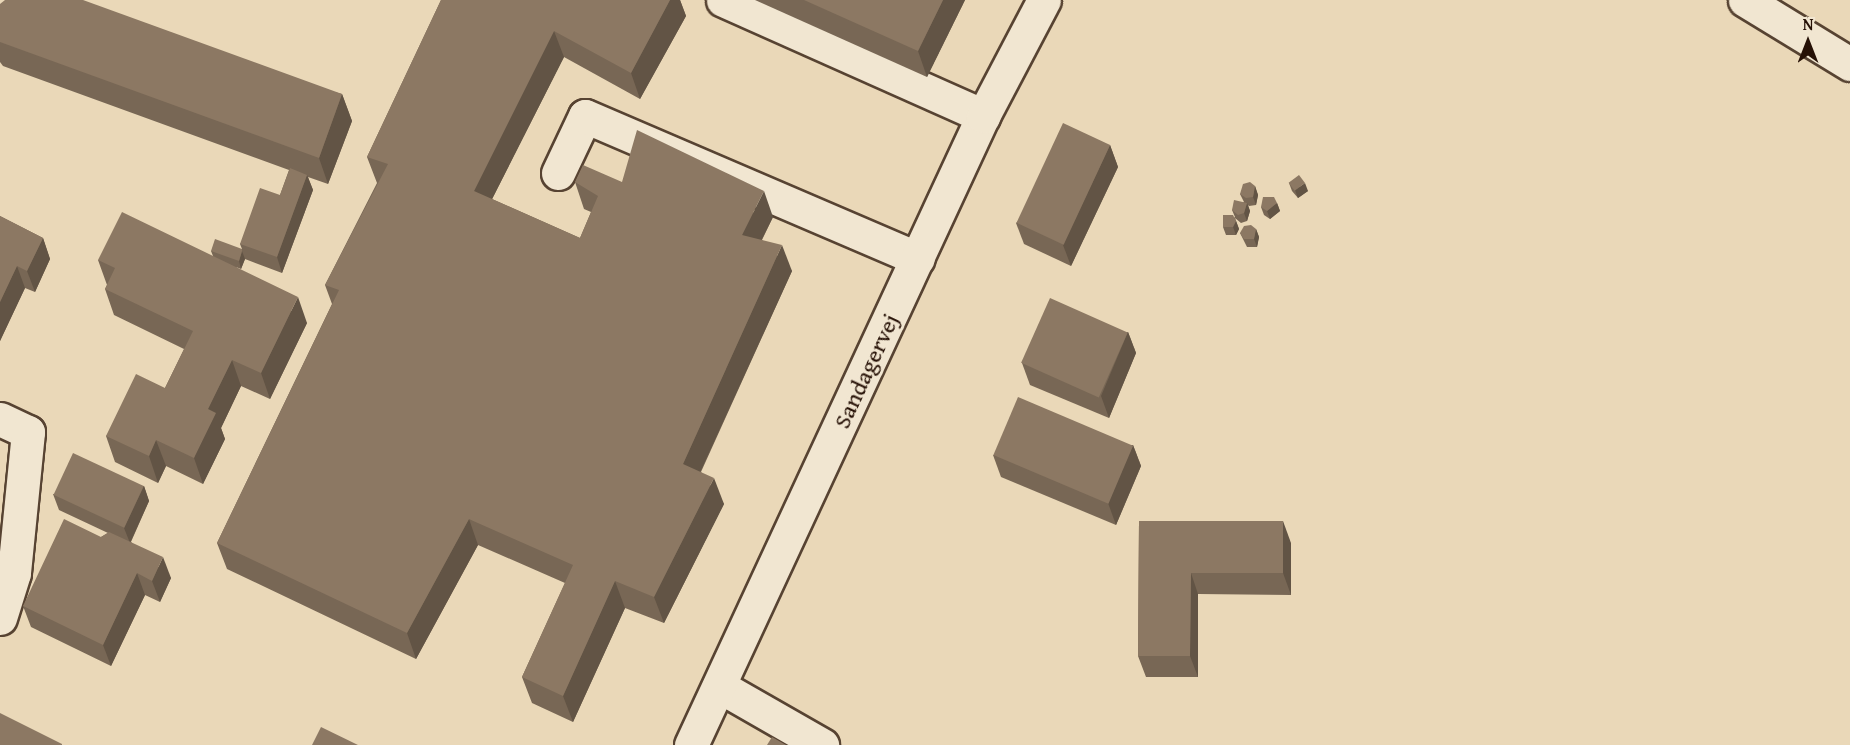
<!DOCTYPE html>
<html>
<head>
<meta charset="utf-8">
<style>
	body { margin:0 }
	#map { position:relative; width:1850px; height:745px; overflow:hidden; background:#ead8b8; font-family:"Gentium Book Plus",serif }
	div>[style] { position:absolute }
	.roads { filter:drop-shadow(2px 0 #574332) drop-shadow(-2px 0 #574332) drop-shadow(0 2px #574332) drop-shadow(0 -2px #574332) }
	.minor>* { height:33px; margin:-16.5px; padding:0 16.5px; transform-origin:16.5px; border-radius:16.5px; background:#f1e6d1 }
	.wall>* { inset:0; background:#786755 }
	.shaded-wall>* { inset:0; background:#625445 }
	.building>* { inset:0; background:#8c7863; transform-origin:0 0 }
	span { translate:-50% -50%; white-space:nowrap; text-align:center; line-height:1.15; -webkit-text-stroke:5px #f1e6d1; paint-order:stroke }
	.street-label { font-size:24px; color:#261106 }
	.north { position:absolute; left:1778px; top:12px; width:60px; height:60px; -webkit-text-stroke:4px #f1e6d1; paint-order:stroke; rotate:0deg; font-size:16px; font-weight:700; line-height:24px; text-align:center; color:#261106 }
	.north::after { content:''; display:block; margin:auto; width:21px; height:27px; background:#261106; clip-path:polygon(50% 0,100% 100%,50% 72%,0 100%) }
</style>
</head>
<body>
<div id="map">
	<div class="roads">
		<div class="minor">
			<i style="left:723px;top:0;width:285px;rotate:24deg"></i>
			<i style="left:1745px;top:0;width:123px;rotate:31.4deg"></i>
			<i style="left:558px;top:173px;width:63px;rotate:-64.7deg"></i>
			<i style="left:585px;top:116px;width:362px;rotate:23.2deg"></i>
			<i style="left:0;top:419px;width:31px;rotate:25deg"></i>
			<i style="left:28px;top:432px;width:142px;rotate:95.7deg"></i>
			<i style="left:14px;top:573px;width:47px;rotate:107.3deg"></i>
			<i style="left:719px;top:686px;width:119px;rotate:29.8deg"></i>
			<i style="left:691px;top:745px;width:693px;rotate:-65.1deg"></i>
			<i style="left:983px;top:116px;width:131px;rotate:-62.3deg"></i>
		</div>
	</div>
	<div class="wall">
		<i style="clip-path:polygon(441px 0,680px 0,686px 16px,640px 99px,564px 57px,492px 199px,580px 238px,591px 212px,584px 209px,575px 182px,622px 182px,773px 217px,762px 240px,792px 271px,701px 472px,724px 504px,664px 623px,625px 608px,573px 722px,532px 703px,522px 677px,565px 583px,478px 545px,416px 659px,227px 569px,217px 543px,332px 304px,325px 285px,377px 183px,367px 157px)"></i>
		<i style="clip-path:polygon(755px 0,965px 0,927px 77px)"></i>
		<i style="clip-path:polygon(0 4px,342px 94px,352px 121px,328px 184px,308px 177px,313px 190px,282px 273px,245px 259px,241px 269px,236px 267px,307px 323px,270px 399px,241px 386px,221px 428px,225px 439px,203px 484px,166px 466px,158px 483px,115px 462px,106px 436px,165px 388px,184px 349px,114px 315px,105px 289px,107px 285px,98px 260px,213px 256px,211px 251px,242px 249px,240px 244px,280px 195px,289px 170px,3px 66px,0 62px)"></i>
		<i style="clip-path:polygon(1110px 145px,1118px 167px,1071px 266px,1024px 244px,1016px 223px)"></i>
		<i style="clip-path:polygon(1289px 183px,1308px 191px,1298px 198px,1292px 191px)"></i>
		<i style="clip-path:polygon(1255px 186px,1258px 195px,1256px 205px,1249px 206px,1248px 205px,1250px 211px,1247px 221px,1241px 223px,1235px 218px,1239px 229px,1236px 235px,1226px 235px,1223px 227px,1235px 217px,1232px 210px,1244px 202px,1240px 194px)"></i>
		<i style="clip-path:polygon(1277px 203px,1280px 211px,1270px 219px,1264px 215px,1261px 207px)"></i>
		<i style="clip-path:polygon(0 216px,43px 238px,50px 259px,35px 292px,25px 288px,0 341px)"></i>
		<i style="clip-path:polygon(1256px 229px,1259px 237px,1257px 247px,1247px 247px,1240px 233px)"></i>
		<i style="clip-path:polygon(1128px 332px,1136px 353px,1109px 418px,1030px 385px,1022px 363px)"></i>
		<i style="clip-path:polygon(1133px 445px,1141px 466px,1116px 525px,1001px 477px,993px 455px)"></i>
		<i style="clip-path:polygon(144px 486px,149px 501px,131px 542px,171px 578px,160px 602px,145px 595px,111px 666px,31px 627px,23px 606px,101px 537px,108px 533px,59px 510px,53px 494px)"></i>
		<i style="clip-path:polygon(1139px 521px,1291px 543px,1291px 595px,1198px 594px,1198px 677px,1146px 677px,1138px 656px)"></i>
	</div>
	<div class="shaded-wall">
		<i style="clip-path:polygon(670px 0,680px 0,686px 16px,640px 99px,631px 73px)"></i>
		<i style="clip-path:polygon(943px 0,965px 0,927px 77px,918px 51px)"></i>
		<i style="clip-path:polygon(554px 31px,564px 57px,483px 217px,474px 191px)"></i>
		<i style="clip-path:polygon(342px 94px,352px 121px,328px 184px,319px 158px)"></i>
		<i style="clip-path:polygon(1110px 145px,1118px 167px,1071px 266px,1063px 245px)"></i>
		<i style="clip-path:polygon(307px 175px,313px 190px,282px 273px,277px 257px)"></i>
		<i style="clip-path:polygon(1305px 183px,1308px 191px,1298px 198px,1295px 190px)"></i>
		<i style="clip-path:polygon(1255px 186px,1258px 195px,1256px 205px,1253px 197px)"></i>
		<i style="clip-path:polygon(764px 191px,773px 217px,751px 261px,742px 235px)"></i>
		<i style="clip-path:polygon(1247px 203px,1250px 211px,1247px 221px,1244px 213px)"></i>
		<i style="clip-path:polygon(1277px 203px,1280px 211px,1270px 219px,1267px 211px)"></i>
		<i style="clip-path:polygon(1236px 221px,1239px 229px,1236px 235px,1233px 227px)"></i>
		<i style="clip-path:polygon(1256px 229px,1259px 237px,1257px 247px,1254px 239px)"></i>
		<i style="clip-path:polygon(43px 238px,50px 259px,35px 292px,27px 271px)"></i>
		<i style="clip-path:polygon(782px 245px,792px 271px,692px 490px,683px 464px)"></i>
		<i style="clip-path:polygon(242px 251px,245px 259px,241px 269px,239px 261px)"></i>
		<i style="clip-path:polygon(17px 266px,25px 288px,0 341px,0 302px)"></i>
		<i style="clip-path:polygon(298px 297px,307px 323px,270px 399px,261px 373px)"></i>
		<i style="clip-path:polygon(1128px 332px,1136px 353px,1109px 418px,1101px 396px)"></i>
		<i style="clip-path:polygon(232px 360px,241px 386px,221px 428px,225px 439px,203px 484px,194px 458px,208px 409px)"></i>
		<i style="clip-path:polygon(156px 440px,166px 466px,158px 483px,149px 456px)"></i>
		<i style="clip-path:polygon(1133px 445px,1141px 466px,1116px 525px,1108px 503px)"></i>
		<i style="clip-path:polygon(714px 478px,724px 504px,664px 623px,654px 597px)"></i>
		<i style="clip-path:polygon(144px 486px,149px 501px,130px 543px,124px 528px)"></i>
		<i style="clip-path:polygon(469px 519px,478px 545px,416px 659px,407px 633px)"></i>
		<i style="clip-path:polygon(1283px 521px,1291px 543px,1291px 595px,1283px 573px)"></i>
		<i style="clip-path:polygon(163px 557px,171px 578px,160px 602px,152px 581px)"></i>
		<i style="clip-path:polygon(137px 573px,145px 595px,111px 666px,103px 645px)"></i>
		<i style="clip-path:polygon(1191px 573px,1198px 594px,1198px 677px,1190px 656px)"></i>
		<i style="clip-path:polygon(615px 581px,625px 608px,573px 722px,563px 696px)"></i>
	</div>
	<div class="building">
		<i style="clip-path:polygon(5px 0,83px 0,342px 94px,319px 158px,0 42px,0 4px)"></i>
		<i style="clip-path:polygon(441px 0,670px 0,631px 73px,554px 31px,474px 191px,580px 238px,598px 196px,575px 182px,583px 165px,622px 182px,637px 130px,764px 191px,742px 235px,782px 245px,683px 464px,714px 478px,654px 597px,615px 581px,563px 696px,522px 677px,573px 565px,469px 519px,407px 633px,217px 543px,339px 290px,325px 285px,388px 164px,367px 157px)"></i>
		<i style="clip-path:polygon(804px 0,943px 0,918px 51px)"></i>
		<i style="left:1063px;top:123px;width:52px;height:110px;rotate:25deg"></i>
		<i style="clip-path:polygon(290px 168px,307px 175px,277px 257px,240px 244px,260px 188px,280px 195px)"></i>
		<i style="left:1299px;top:175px;width:10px;height:13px;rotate:53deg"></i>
		<i style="clip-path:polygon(1250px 182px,1255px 186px,1253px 197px,1246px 198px,1240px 194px,1243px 184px)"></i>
		<i style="clip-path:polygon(1263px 197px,1274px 197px,1277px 203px,1267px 211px,1261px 207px)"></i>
		<i style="clip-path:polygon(1234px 200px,1247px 203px,1244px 213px,1238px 215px,1232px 210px)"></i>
		<i style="clip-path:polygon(122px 212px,298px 297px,261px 373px,232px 360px,208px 409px,216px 413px,194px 458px,156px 440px,149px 456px,106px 436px,136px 374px,165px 388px,193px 331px,105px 289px,115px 268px,98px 260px)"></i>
		<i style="clip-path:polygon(1223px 215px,1233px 215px,1236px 221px,1233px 227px,1223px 227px)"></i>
		<i style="clip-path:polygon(0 216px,43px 238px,27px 271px,17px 266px,0 302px)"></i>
		<i style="clip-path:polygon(1251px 225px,1256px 229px,1254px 239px,1244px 239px,1240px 233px,1244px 226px)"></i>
		<i style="clip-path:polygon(215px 239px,242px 249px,242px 251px,239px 261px,211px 251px)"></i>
		<i style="left:1050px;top:298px;width:85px;height:71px;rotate:24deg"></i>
		<i style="left:1018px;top:397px;width:125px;height:63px;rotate:23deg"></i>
		<i style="left:73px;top:453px;width:78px;height:46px;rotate:25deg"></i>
		<i style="clip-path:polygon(64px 519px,101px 537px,109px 532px,163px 557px,152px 581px,137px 573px,103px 645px,23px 606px)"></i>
		<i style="clip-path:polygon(1139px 521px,1283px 521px,1283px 573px,1191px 573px,1190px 656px,1138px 656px)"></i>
		<i style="clip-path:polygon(0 713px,62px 744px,62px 745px,0 745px)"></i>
		<i style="clip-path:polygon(321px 727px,358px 745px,312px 745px)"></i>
		<i style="clip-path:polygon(772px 737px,786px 745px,767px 745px)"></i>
	</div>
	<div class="street-label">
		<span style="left:866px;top:371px;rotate:-65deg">Sandagervej</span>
	</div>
	<div class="north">N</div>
</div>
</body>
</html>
